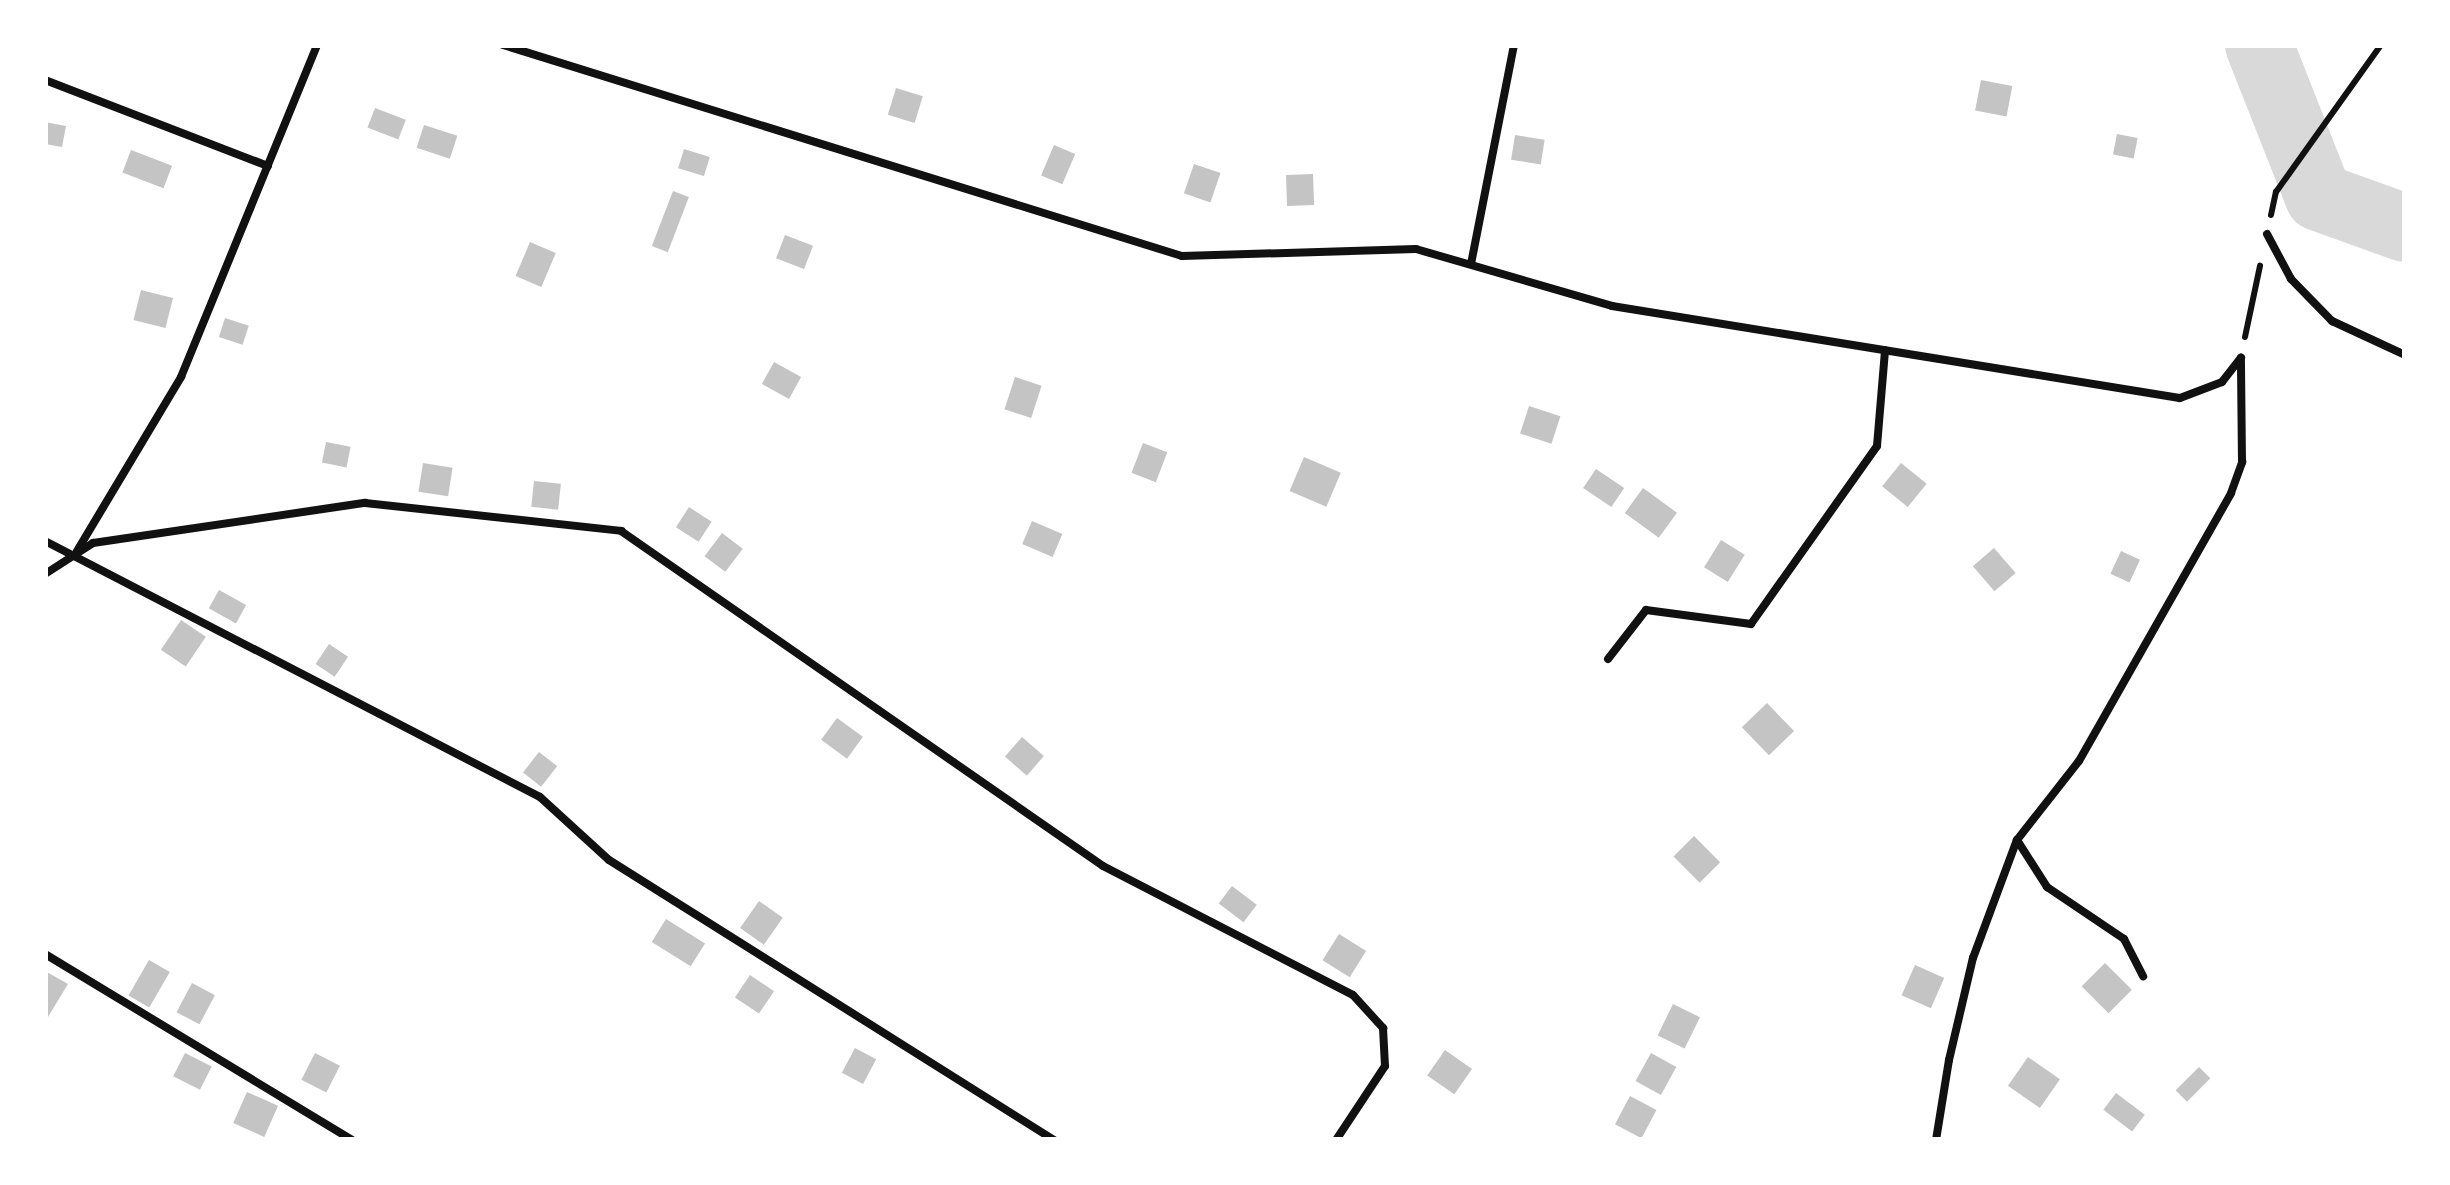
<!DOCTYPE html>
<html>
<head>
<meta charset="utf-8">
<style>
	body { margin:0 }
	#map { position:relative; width:2450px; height:1185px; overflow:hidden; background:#fff; font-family:Ubuntu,sans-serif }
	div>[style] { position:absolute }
	.river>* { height:68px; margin:-34px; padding:0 34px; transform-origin:34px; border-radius:34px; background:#d9d9d9 }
	.building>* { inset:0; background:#c4c4c4; transform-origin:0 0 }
	.path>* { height:6px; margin:-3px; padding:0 3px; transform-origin:3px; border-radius:3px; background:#111 }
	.service>* { height:8px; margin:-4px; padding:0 4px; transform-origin:4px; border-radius:4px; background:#111 }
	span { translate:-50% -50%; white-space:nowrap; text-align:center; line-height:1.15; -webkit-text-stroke:8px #fff; paint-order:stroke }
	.frame { position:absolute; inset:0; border:48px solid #fff; pointer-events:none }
</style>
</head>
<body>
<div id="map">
	<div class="river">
		<i style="left:2259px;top:45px;width:163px;rotate:68.5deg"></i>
		<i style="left:2319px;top:197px;width:91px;rotate:19.8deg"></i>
	</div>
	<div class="building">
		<i style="left:1981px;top:80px;width:32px;height:31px;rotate:11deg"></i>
		<i style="left:896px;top:88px;width:28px;height:28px;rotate:17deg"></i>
		<i style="left:375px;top:108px;width:33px;height:21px;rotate:21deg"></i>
		<i style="clip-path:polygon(45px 122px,66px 126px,62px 147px,45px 144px)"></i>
		<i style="left:424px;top:125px;width:35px;height:24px;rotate:18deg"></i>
		<i style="left:2117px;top:134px;width:21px;height:21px;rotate:11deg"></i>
		<i style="left:1515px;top:135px;width:30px;height:25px;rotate:9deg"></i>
		<i style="left:1054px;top:145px;width:23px;height:33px;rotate:23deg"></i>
		<i style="left:684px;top:149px;width:27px;height:20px;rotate:17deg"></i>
		<i style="left:131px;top:150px;width:44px;height:24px;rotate:21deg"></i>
		<i style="left:1194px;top:164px;width:28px;height:31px;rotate:19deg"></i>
		<i style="left:1313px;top:174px;width:31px;height:27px;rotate:88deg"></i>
		<i style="left:673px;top:191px;width:17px;height:59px;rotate:21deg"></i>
		<i style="left:785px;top:235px;width:30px;height:25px;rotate:21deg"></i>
		<i style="left:530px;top:242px;width:28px;height:37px;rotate:23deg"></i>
		<i style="left:141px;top:290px;width:33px;height:31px;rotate:14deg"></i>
		<i style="left:225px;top:318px;width:25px;height:20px;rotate:18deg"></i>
		<i style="left:774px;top:362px;width:31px;height:25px;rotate:29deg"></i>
		<i style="left:1015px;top:377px;width:28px;height:34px;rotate:18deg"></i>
		<i style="left:1529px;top:406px;width:33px;height:29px;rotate:18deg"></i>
		<i style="left:326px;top:442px;width:25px;height:21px;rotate:11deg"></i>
		<i style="left:1143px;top:443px;width:26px;height:32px;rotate:21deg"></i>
		<i style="left:1304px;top:457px;width:40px;height:37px;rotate:23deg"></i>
		<i style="left:423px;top:463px;width:30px;height:29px;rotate:9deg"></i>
		<i style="left:1901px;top:463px;width:33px;height:30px;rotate:39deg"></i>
		<i style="left:1596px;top:469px;width:34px;height:23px;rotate:34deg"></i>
		<i style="left:534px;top:481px;width:27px;height:26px;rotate:6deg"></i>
		<i style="left:1643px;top:488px;width:42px;height:31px;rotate:36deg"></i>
		<i style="left:689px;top:507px;width:27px;height:24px;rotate:33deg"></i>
		<i style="left:1032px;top:521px;width:33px;height:25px;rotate:23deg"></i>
		<i style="left:722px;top:533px;width:26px;height:29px;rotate:37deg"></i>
		<i style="left:1721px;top:540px;width:28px;height:32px;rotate:32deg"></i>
		<i style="left:1994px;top:548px;width:33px;height:28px;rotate:49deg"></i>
		<i style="left:2121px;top:551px;width:21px;height:25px;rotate:25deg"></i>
		<i style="left:219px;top:590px;width:31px;height:21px;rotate:29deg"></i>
		<i style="left:181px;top:620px;width:30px;height:36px;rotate:34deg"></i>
		<i style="left:329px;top:644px;width:23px;height:24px;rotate:34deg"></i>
		<i style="left:1767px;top:703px;width:39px;height:35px;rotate:46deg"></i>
		<i style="left:837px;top:718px;width:32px;height:27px;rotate:36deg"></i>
		<i style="left:1022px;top:737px;width:29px;height:26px;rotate:41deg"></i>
		<i style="left:539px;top:752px;width:23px;height:26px;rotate:38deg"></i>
		<i style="left:1694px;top:836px;width:37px;height:29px;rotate:45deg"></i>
		<i style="left:1232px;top:886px;width:31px;height:22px;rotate:37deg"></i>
		<i style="left:759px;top:901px;width:29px;height:33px;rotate:35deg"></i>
		<i style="left:666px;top:919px;width:46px;height:27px;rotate:32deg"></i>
		<i style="left:1339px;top:934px;width:32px;height:31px;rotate:32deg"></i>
		<i style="left:149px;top:960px;width:24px;height:41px;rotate:30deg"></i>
		<i style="left:2105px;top:963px;width:38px;height:33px;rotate:45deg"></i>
		<i style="left:1915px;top:965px;width:32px;height:33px;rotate:24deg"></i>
		<i style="clip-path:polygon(45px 971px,68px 984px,45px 1022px)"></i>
		<i style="left:750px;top:975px;width:29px;height:27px;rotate:34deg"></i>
		<i style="left:192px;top:983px;width:26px;height:33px;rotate:28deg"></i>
		<i style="left:1673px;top:1004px;width:30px;height:35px;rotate:26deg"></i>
		<i style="left:855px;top:1048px;width:24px;height:28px;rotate:28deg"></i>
		<i style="left:1445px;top:1050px;width:33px;height:31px;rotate:35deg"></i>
		<i style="left:185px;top:1053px;width:30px;height:26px;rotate:27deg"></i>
		<i style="left:315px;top:1053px;width:28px;height:30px;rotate:27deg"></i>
		<i style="left:1651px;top:1053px;width:29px;height:32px;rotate:29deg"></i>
		<i style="left:2028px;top:1057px;width:39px;height:35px;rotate:35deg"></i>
		<i style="left:2199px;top:1067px;width:16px;height:33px;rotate:45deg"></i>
		<i style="left:247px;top:1092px;width:34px;height:34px;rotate:24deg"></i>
		<i style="left:2116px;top:1093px;width:36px;height:21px;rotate:37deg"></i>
		<i style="left:1630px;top:1096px;width:30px;height:32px;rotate:28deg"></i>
	</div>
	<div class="path">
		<i style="left:2271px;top:215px;width:24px;rotate:-78deg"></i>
		<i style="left:2276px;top:192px;width:181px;rotate:-54.5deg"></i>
		<i style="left:2245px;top:337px;width:73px;rotate:-78.1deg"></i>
	</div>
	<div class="service">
		<i style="left:503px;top:45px;width:711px;rotate:17.26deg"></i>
		<i style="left:1182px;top:256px;width:234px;rotate:-1.7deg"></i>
		<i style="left:1416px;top:249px;width:204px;rotate:16.2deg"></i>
		<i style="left:1612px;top:306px;width:575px;rotate:9.2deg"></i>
		<i style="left:2180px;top:398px;width:45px;rotate:-20.9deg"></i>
		<i style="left:2222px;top:382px;width:31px;rotate:-52deg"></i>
		<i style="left:45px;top:80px;width:239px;rotate:21.1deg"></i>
		<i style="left:2267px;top:234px;width:51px;rotate:61.9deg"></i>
		<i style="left:2291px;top:279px;width:59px;rotate:45.7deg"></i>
		<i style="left:2332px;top:321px;width:81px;rotate:25deg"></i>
		<i style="left:1471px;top:264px;width:223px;rotate:-78.9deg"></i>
		<i style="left:45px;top:541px;width:557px;rotate:27.35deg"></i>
		<i style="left:540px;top:797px;width:93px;rotate:42.4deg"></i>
		<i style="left:609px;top:860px;width:526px;rotate:32.18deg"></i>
		<i style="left:77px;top:551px;width:203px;rotate:-59.1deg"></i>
		<i style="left:181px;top:377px;width:359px;rotate:-67.7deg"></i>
		<i style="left:45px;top:574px;width:57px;rotate:-32.9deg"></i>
		<i style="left:93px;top:543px;width:275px;rotate:-8.4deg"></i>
		<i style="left:365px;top:503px;width:258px;rotate:6.2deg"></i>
		<i style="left:621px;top:531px;width:587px;rotate:34.8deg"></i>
		<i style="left:1103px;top:866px;width:281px;rotate:27.3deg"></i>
		<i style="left:1353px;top:995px;width:45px;rotate:47.7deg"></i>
		<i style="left:1383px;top:1028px;width:38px;rotate:87deg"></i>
		<i style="left:1385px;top:1066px;width:89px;rotate:123.5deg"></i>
		<i style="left:1608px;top:659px;width:62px;rotate:-52.2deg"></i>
		<i style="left:1646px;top:610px;width:106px;rotate:7.6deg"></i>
		<i style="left:1751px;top:624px;width:218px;rotate:-54.7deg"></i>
		<i style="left:1877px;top:446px;width:96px;rotate:-85.2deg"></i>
		<i style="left:2017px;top:840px;width:56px;rotate:57.4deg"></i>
		<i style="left:2047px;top:887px;width:93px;rotate:34deg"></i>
		<i style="left:2124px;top:939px;width:42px;rotate:62.8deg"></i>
		<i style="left:45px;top:954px;width:359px;rotate:31.2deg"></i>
		<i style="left:1936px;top:1140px;width:81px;rotate:-80.8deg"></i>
		<i style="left:1949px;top:1060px;width:105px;rotate:-76.8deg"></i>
		<i style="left:1973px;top:958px;width:126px;rotate:-69.6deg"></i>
		<i style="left:2017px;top:840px;width:100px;rotate:-51.9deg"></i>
		<i style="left:2079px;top:761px;width:308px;rotate:-60.4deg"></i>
		<i style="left:2231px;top:493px;width:33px;rotate:-70deg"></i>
		<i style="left:2242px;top:462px;width:104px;rotate:-90.6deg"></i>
	</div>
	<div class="frame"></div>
</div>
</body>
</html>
